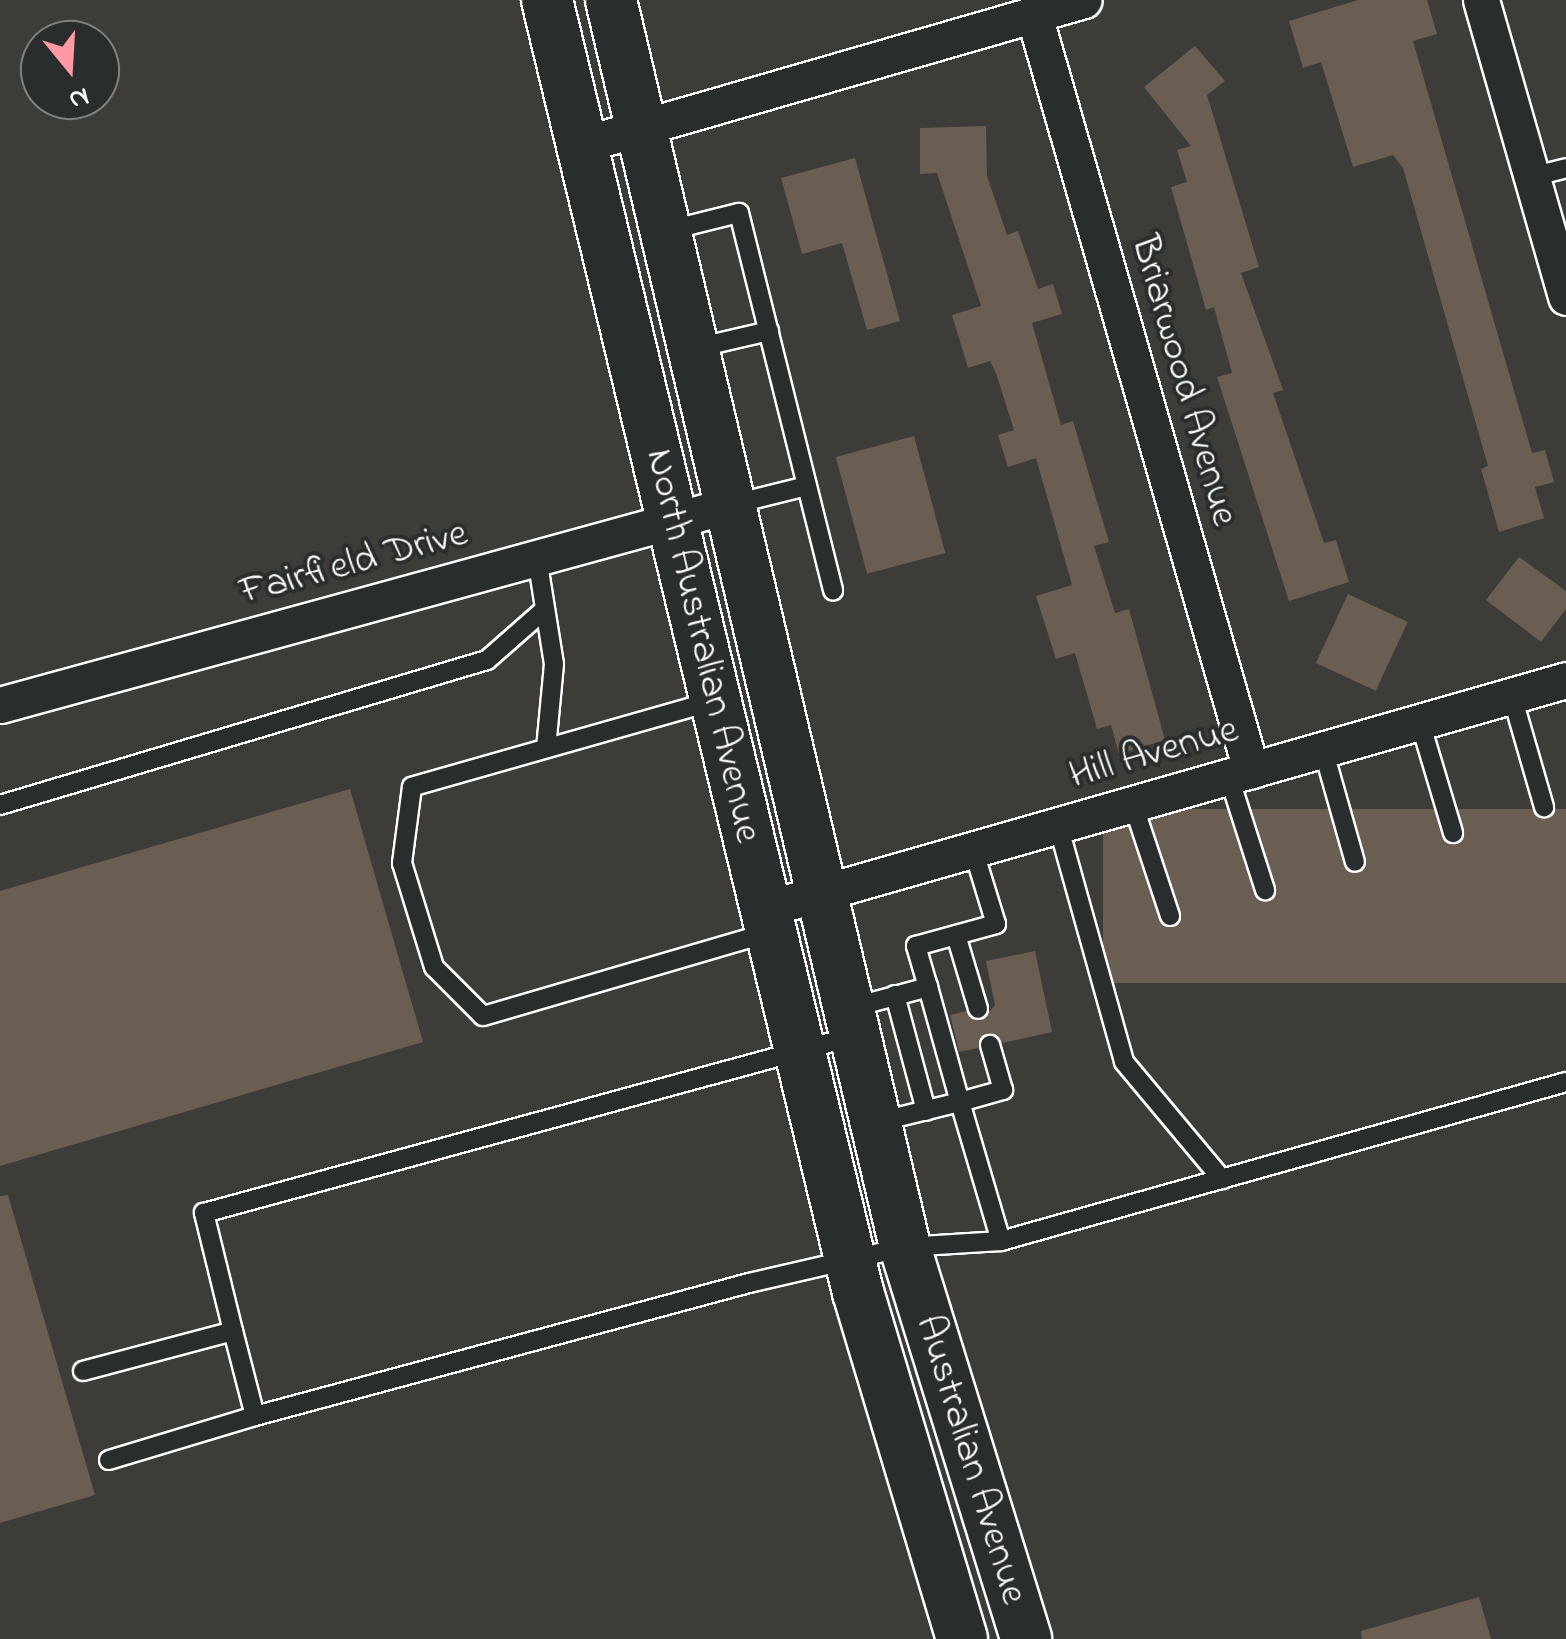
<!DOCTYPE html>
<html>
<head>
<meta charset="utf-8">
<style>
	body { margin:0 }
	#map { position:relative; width:1566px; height:1639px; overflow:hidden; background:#3d3c38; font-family:"Indie Flower",sans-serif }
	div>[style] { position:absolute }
	.building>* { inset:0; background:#695e51; transform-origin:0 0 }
	.roads { filter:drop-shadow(2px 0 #fff) drop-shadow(-2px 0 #fff) drop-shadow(0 2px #fff) drop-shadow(0 -2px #fff) }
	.service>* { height:18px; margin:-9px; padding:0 9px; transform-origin:9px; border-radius:9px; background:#2a2d2e }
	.minor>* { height:35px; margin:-17.5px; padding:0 17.5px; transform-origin:17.5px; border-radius:17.5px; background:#2a2d2e }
	.secondary>* { height:50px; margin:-25px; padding:0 25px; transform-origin:25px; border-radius:25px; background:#2a2d2e }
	span { translate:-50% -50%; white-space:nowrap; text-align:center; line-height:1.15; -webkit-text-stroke:8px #2a2d2e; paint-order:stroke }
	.street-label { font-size:40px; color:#fff }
	.north { position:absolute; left:20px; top:20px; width:100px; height:100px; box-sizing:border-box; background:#2a2d2e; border:2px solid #7f8182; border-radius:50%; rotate:162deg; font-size:28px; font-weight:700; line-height:40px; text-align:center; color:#fff }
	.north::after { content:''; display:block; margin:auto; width:35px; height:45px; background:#ff9aa2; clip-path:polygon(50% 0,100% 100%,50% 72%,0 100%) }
</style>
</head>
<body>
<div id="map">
	<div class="building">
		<i style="clip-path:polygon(1358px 0,1427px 0,1437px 34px,1413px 41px,1532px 453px,1545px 450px,1554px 482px,1535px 487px,1544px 518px,1499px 532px,1481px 469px,1488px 466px,1403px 168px,1393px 155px,1353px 167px,1321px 62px,1303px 68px,1289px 21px)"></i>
		<i style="clip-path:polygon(1195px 46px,1225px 81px,1207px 95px,1259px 267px,1241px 273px,1283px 390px,1273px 393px,1324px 543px,1336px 540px,1349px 582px,1289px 601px,1217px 377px,1232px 373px,1214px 307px,1206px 310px,1171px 187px,1187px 182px,1177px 150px,1191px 146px,1144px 87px)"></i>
		<i style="clip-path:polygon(986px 126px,987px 176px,1007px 235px,1018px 231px,1038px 289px,1053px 284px,1062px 314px,1032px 323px,1061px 425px,1073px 421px,1109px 542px,1094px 546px,1115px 613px,1129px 609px,1165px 740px,1119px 754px,1111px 725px,1097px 729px,1075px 653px,1056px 659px,1036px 596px,1072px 585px,1036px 458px,1008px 467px,998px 435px,1014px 430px,996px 373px,990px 361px,968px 368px,952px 315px,981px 306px,937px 173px,920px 174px,920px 128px)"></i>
		<i style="clip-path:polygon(855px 158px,900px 321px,867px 330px,842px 243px,802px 254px,781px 178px)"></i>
		<i style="left:914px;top:436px;width:121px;height:81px;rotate:75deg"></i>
		<i style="clip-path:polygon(1519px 557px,1566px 591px,1566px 609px,1541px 642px,1486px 600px)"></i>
		<i style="left:1348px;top:594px;width:66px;height:76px;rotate:25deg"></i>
		<i style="clip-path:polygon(350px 789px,423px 1042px,0 1166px,0 891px)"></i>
		<i style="left:1566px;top:809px;width:174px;height:463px;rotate:90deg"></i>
		<i style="clip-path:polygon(1035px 951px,1052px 1032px,1002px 1043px,988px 1033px,978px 1048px,959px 1052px,950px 1015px,966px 1011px,981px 1021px,995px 1005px,986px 961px)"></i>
		<i style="clip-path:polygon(8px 1195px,95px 1495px,0 1523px,0 1196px)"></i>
		<i style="clip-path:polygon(1479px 1597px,1491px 1639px,1362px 1639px,1361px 1631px)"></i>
	</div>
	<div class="roads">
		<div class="service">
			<i style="left:1531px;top:177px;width:36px;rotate:-14deg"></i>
			<i style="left:666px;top:231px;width:75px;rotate:-13.9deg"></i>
			<i style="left:739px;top:213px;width:389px;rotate:76deg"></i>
			<i style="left:696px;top:348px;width:75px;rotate:-13.1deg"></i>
			<i style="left:734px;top:504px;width:75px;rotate:-13.9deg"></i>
			<i style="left:537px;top:558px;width:107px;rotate:80.9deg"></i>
			<i style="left:554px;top:664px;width:84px;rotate:95.4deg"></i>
			<i style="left:1512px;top:696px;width:116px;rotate:73.9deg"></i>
			<i style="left:713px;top:701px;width:313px;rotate:164.1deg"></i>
			<i style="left:412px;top:787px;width:77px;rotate:97.5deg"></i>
			<i style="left:402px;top:863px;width:109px;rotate:72.9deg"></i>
			<i style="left:434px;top:967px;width:69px;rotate:45deg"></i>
			<i style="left:483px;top:1016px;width:299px;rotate:-16.3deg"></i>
			<i style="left:1420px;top:722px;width:116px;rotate:73.4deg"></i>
			<i style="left:1323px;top:749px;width:117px;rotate:74.2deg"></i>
			<i style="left:1229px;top:777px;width:119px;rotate:72.3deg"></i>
			<i style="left:1133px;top:804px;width:118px;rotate:71.7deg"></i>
			<i style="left:0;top:805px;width:508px;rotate:-16.58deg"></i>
			<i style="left:487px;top:660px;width:77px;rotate:-41.3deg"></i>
			<i style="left:1058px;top:825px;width:246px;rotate:74.4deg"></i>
			<i style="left:1124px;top:1062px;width:153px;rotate:50.1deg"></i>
			<i style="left:956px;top:935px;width:77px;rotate:73.4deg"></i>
			<i style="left:928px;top:987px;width:119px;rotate:74.5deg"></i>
			<i style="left:960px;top:1102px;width:45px;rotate:-15.6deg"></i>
			<i style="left:1003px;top:1090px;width:47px;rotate:-106.1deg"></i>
			<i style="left:895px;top:995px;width:120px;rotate:75deg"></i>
			<i style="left:854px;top:1007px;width:77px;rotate:-15.1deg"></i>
			<i style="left:928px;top:987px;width:43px;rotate:-106.3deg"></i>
			<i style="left:916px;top:946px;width:83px;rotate:-15.4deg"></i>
			<i style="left:996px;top:924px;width:78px;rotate:-107deg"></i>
			<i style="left:878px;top:1122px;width:84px;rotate:-13.7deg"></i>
			<i style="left:960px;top:1102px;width:145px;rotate:73.6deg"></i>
			<i style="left:83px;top:1371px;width:155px;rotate:-14.9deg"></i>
			<i style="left:233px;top:1331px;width:122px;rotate:-103.8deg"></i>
			<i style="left:204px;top:1213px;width:674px;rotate:-15.23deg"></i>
			<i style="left:255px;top:1416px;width:512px;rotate:-15.07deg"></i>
			<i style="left:749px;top:1283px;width:160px;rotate:-13deg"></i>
			<i style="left:905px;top:1247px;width:96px;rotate:-3.6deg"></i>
			<i style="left:1001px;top:1241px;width:587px;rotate:-15.72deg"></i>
			<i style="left:109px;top:1460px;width:152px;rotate:-16.8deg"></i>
			<i style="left:255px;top:1416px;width:88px;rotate:-104.5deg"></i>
		</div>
		<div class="minor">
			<i style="left:1481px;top:0;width:309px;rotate:74deg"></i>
			<i style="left:1034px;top:15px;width:786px;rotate:73.96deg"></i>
			<i style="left:581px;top:145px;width:523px;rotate:-16.08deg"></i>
			<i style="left:0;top:705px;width:757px;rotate:-15.32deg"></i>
			<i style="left:765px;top:909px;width:833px;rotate:-15.95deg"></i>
		</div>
		<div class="secondary">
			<i style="left:547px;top:0;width:1329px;rotate:76.47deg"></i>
			<i style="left:858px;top:1292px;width:362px;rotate:73.3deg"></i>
			<i style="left:611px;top:0;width:1281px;rotate:76.73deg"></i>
			<i style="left:905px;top:1247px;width:410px;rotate:72.8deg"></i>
		</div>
	</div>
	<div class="street-label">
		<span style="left:1183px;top:381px;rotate:74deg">Briarwood Avenue</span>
		<span style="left:354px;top:564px;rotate:-15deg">Fairfield Drive</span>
		<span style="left:702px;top:646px;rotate:77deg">North Australian Avenue</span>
		<span style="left:1154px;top:754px;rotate:-16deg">Hill Avenue</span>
		<span style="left:970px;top:1460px;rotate:73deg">Australian Avenue</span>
	</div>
	<div class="north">N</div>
</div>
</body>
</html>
